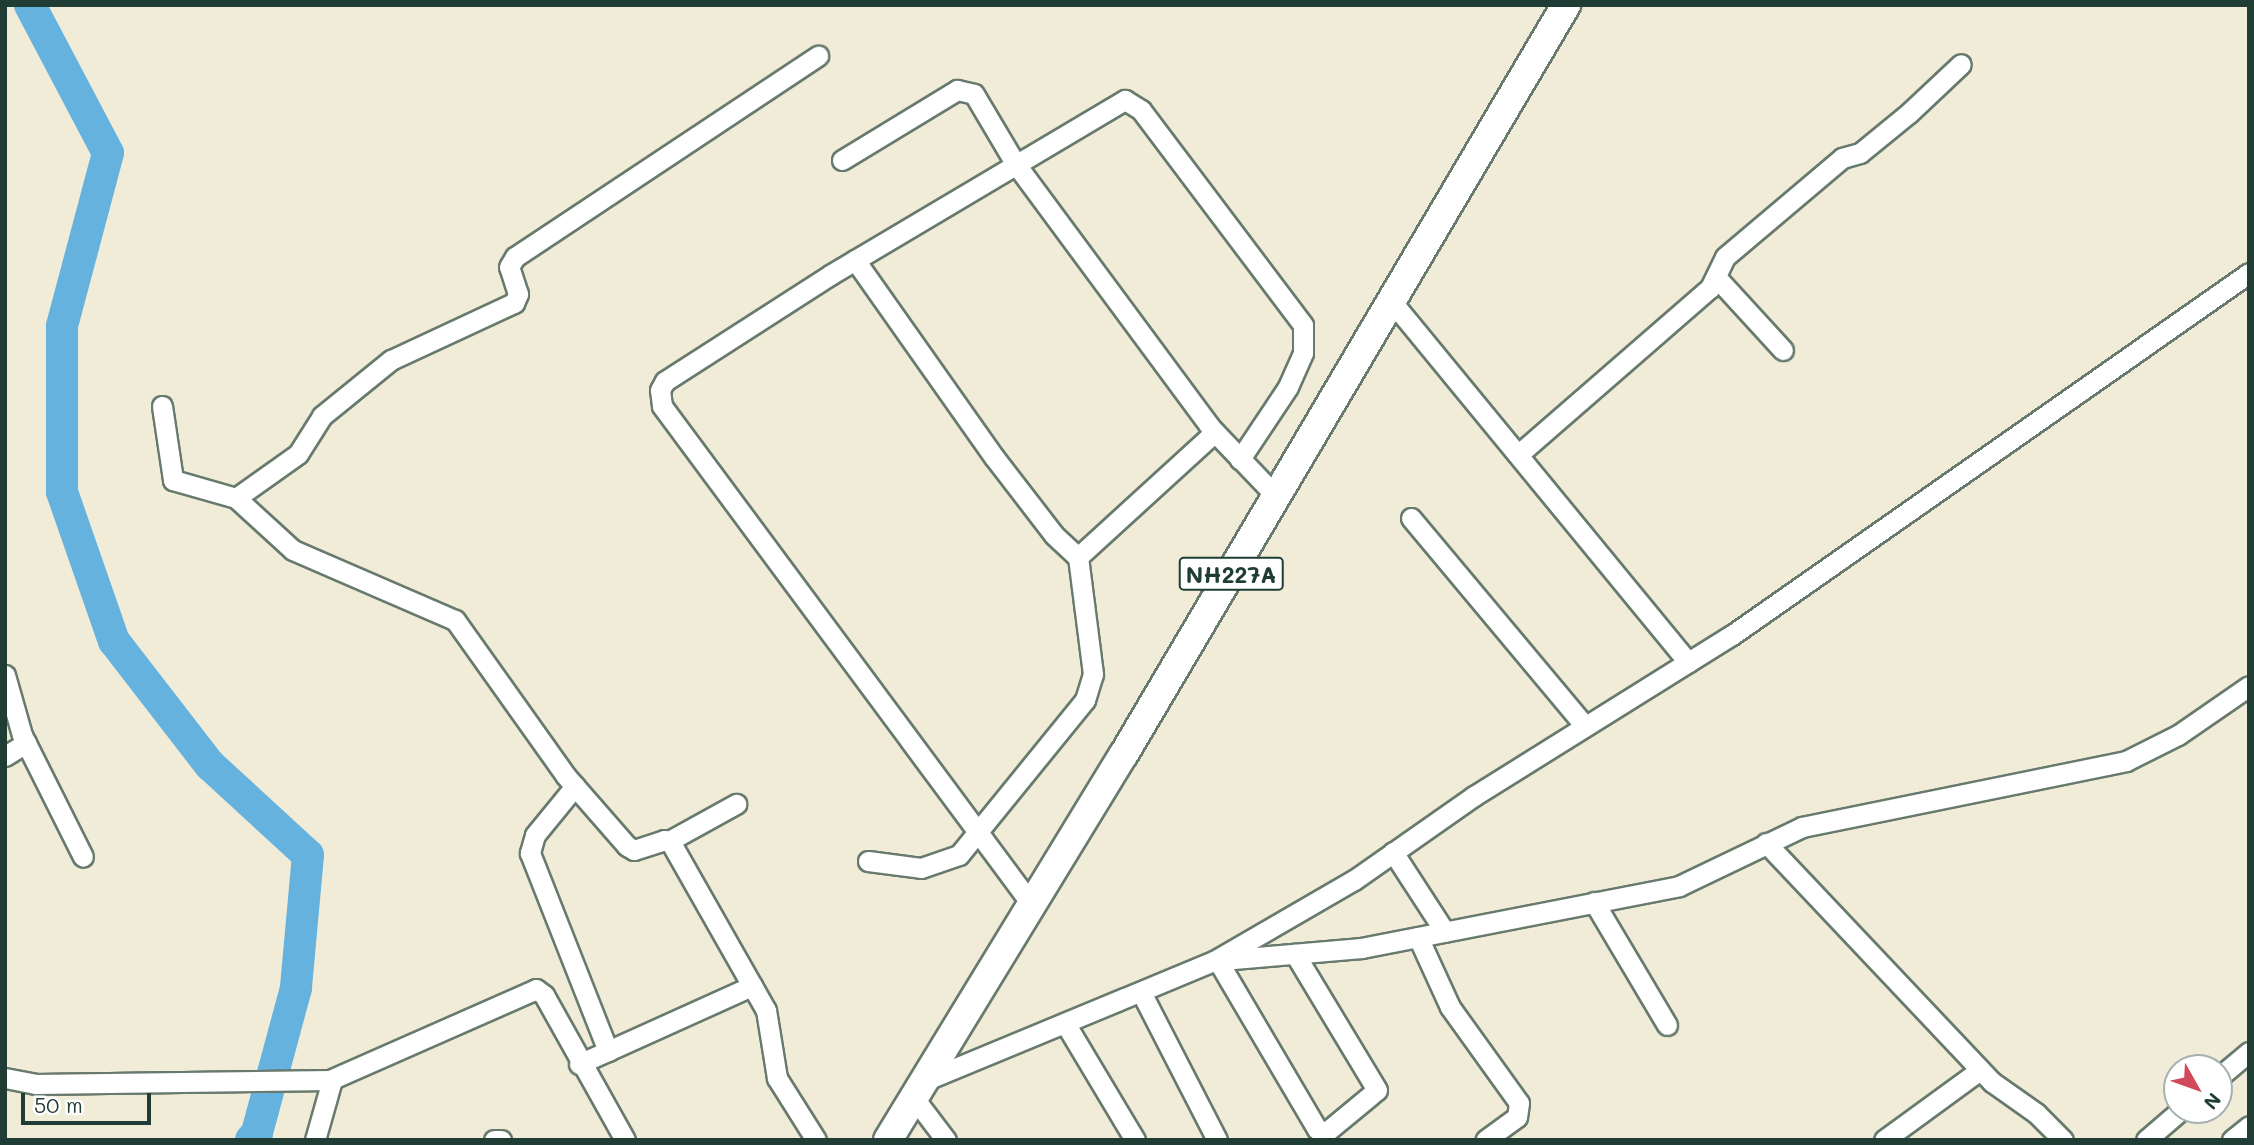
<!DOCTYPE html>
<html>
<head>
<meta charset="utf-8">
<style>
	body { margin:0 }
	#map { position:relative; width:2254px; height:1145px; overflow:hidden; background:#f0ecd7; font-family:Mali,sans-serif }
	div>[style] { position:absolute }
	.river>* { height:32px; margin:-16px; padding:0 16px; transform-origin:16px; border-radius:16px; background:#66b2df }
	.roads { filter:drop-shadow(2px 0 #687a6d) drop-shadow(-2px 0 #687a6d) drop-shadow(0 2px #687a6d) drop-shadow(0 -2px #687a6d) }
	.minor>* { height:19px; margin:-9.5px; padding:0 9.5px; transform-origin:9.5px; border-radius:9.5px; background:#fff }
	.highway>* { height:28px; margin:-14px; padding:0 14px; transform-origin:14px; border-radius:14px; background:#fff }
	span { translate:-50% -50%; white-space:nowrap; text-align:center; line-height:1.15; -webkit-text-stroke:5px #fff; paint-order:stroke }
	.shield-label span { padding:2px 5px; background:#fff; border:2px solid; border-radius:5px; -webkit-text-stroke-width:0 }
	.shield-label { font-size:23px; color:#1f3d34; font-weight:700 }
	.frame { position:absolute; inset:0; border:7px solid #1f3d34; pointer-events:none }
	.north { position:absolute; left:2163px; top:1054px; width:70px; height:70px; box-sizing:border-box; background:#fff; border:2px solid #a5b1ae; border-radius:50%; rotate:130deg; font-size:19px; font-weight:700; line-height:28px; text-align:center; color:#1f3d34 }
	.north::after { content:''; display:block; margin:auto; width:24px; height:32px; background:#d1495b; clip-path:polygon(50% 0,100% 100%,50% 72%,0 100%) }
	.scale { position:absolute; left:21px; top:1093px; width:130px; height:32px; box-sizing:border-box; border:4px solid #1f3d34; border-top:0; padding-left:9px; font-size:21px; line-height:24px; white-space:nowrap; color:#1f3d34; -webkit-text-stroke:5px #fff; paint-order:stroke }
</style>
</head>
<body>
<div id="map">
	<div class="river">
		<i style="left:30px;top:5px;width:167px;rotate:62.2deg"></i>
		<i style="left:108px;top:153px;width:179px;rotate:104.9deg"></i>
		<i style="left:62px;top:326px;width:166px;rotate:90deg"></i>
		<i style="left:62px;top:492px;width:158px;rotate:70.8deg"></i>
		<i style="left:114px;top:641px;width:157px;rotate:52.3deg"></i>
		<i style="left:210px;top:765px;width:133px;rotate:42.6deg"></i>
		<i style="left:308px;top:855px;width:134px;rotate:95.2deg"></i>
		<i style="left:296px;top:988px;width:150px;rotate:105.1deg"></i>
		<i style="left:257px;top:1133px;width:9px;rotate:131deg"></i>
	</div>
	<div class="roads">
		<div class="minor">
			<i style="left:842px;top:160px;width:135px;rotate:-31.3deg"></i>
			<i style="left:957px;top:90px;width:17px;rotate:13deg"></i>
			<i style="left:974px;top:94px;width:80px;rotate:59.3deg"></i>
			<i style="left:1015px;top:163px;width:328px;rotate:53.5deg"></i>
			<i style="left:1210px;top:427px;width:97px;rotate:46.3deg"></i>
			<i style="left:855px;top:260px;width:241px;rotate:54.8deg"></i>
			<i style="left:994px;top:457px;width:98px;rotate:52.4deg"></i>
			<i style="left:1054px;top:535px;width:33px;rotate:43deg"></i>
			<i style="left:1078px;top:557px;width:185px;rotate:-42.4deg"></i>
			<i style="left:1716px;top:277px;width:99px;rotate:47.5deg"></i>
			<i style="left:1393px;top:303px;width:465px;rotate:50.6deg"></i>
			<i style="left:162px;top:406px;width:75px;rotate:81.5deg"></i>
			<i style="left:173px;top:480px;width:66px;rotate:15.9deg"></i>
			<i style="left:236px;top:498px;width:77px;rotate:42.4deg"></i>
			<i style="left:293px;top:550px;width:176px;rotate:23.4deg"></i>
			<i style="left:455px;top:620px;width:190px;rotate:54.6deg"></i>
			<i style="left:565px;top:775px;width:94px;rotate:48.9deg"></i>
			<i style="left:627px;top:846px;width:8px;rotate:30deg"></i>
			<i style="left:634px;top:850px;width:32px;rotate:-18deg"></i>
			<i style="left:664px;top:840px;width:8px;rotate:23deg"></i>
			<i style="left:671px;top:843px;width:192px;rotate:60.4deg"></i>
			<i style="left:766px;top:1010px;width:69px;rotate:80.8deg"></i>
			<i style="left:777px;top:1078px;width:73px;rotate:57.8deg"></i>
			<i style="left:1520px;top:453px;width:252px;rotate:-41deg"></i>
			<i style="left:1710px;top:288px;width:34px;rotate:-64deg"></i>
			<i style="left:1725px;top:257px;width:153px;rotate:-40.2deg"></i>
			<i style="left:1842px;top:158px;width:19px;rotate:-16deg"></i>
			<i style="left:1860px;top:153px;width:63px;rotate:-39.2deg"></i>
			<i style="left:1909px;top:113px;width:71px;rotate:-43.3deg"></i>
			<i style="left:236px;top:498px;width:76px;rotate:-35.4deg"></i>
			<i style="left:298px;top:454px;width:45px;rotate:-57.7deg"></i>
			<i style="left:322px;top:416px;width:89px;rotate:-39.1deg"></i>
			<i style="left:391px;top:360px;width:136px;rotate:-24.9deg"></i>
			<i style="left:514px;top:303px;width:10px;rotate:-66deg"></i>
			<i style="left:518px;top:294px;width:28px;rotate:-108deg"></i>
			<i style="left:509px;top:267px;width:12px;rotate:-59deg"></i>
			<i style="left:515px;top:257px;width:364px;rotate:-33.6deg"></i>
			<i style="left:1411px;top:518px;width:271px;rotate:50.1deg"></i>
			<i style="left:5px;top:675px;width:62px;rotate:74.2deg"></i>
			<i style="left:22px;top:735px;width:136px;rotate:63.4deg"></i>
			<i style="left:5px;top:756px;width:25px;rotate:-32deg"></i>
			<i style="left:575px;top:786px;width:63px;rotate:129.2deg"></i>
			<i style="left:535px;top:835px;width:19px;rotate:106deg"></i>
			<i style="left:530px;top:853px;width:213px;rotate:68.5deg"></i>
			<i style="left:669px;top:841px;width:77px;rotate:-28.9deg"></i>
			<i style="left:1766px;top:843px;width:329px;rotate:46.6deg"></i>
			<i style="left:1992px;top:1082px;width:54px;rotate:35.2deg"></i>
			<i style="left:2036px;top:1113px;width:38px;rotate:45deg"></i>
			<i style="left:1393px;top:852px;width:95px;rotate:57deg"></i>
			<i style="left:868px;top:861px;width:53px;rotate:7.5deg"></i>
			<i style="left:921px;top:868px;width:40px;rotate:-18.9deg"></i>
			<i style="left:959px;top:855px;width:200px;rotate:-50.9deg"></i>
			<i style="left:1085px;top:700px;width:27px;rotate:-73deg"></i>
			<i style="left:1093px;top:674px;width:118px;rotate:-97.3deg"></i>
			<i style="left:1594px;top:902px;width:143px;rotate:59.3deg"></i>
			<i style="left:1032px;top:905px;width:621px;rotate:-126.56deg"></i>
			<i style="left:662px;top:406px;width:16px;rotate:-97deg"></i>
			<i style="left:660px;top:390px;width:10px;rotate:-61deg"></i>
			<i style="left:665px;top:381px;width:196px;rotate:-32.7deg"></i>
			<i style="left:830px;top:275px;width:343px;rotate:-30.7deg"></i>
			<i style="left:1125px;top:100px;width:19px;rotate:32deg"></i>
			<i style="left:1141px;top:110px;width:269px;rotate:53deg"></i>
			<i style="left:1303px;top:325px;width:28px;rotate:90deg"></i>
			<i style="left:1303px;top:353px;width:37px;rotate:114deg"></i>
			<i style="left:1288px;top:387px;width:87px;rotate:123.7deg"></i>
			<i style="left:1418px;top:937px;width:77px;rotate:65.4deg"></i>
			<i style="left:1450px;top:1007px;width:118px;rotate:54.3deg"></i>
			<i style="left:1519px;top:1103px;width:14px;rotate:98deg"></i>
			<i style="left:1517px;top:1117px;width:39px;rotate:144deg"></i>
			<i style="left:1222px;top:960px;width:140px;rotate:-4.9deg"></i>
			<i style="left:1361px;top:948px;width:324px;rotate:-11deg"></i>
			<i style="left:1679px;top:886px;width:136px;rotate:-25.6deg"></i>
			<i style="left:1802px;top:827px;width:331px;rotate:-11.5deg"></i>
			<i style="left:2126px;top:761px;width:58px;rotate:-26.6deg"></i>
			<i style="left:2178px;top:735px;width:86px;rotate:-34.6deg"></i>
			<i style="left:1218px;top:961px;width:195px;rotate:59.5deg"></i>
			<i style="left:1317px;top:1129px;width:9px;rotate:27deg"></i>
			<i style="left:1325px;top:1133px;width:67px;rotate:-39.6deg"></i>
			<i style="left:1377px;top:1090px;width:159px;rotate:-121.1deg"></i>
			<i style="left:1141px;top:992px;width:166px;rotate:62.8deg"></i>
			<i style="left:1065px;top:1023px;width:136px;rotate:59.1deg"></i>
			<i style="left:579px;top:1064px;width:190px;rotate:-24.3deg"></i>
			<i style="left:2219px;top:1077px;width:39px;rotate:-40deg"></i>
			<i style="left:5px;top:1078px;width:31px;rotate:11deg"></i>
			<i style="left:35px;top:1084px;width:295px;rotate:-0.8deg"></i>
			<i style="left:330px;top:1080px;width:225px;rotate:-23.8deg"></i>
			<i style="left:536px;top:989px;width:10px;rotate:37deg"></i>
			<i style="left:544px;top:995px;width:166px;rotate:60.8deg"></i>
			<i style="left:924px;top:1081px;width:314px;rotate:-22.5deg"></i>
			<i style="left:1214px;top:961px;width:162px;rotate:-30.1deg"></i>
			<i style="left:1354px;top:880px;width:146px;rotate:-35deg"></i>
			<i style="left:1474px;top:796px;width:304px;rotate:-32deg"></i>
			<i style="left:1732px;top:635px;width:631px;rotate:-35deg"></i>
			<i style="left:914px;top:1098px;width:53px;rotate:52.7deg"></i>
			<i style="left:315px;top:1140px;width:62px;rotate:-74.2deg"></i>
			<i style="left:494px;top:1140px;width:7px"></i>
			<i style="left:1884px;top:1140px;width:119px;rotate:-36.1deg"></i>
			<i style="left:2146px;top:1140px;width:46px;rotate:-40.6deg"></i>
			<i style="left:2232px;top:1140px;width:22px;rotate:-39deg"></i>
		</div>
		<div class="highway">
			<i style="left:888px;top:1140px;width:452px;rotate:-58.6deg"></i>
			<i style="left:1124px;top:754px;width:870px;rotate:-59.45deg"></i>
		</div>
	</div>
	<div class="shield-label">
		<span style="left:1231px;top:574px">NH227A</span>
	</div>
	<div class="frame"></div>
	<div class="north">N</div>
	<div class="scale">50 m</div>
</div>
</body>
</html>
